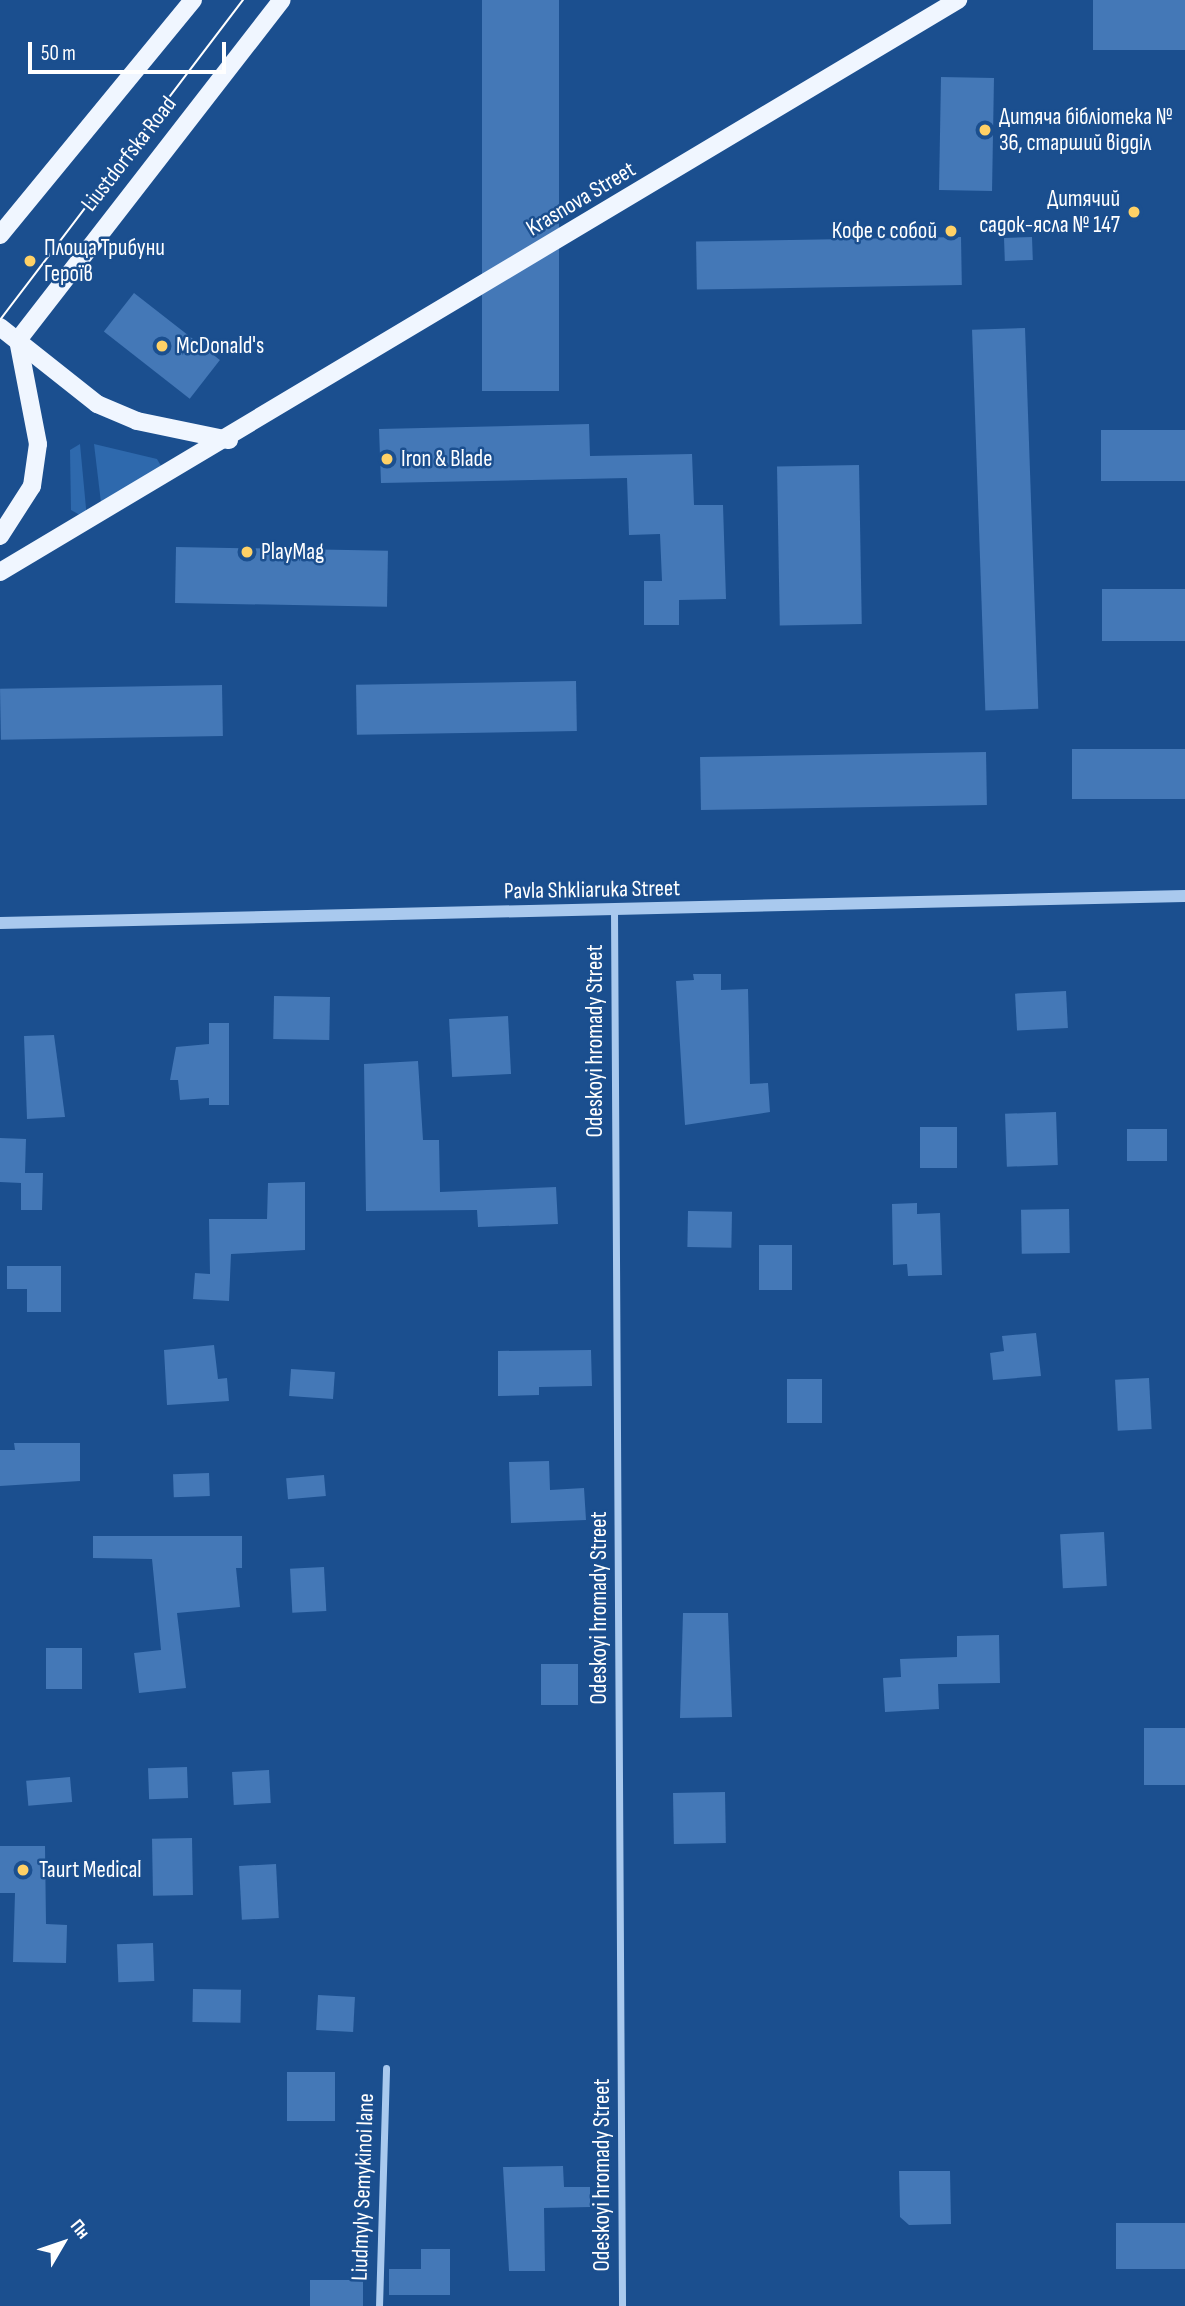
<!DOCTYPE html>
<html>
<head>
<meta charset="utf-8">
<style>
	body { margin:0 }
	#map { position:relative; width:1185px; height:2306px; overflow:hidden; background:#1b4f8f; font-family:"Sofia Sans Condensed",sans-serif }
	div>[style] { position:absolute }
	.green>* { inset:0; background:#2e69ad }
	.building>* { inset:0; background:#4478b7; transform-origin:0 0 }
	.minor>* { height:7px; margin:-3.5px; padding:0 3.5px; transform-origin:3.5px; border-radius:3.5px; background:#a9c9ee }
	.tertiary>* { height:12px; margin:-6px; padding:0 6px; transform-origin:6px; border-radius:6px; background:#a9c9ee }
	.primary>* { height:18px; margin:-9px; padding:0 9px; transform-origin:9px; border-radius:9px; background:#f0f6ff }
	.tram>* { height:2px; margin:-1px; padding:0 1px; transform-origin:1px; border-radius:1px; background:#fff }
	.dots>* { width:19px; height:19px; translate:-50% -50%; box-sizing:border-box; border:4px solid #1b4f8f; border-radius:50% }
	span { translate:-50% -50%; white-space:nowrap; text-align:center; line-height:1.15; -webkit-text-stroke:5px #1b4f8f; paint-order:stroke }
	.poi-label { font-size:23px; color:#fff }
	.left { translate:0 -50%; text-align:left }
	.right { translate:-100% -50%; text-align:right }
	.street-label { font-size:23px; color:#fff }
	.north { position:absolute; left:28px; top:2208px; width:70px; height:70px; -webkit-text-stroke:5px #1b4f8f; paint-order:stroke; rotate:51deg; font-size:19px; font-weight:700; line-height:28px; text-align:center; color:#fff }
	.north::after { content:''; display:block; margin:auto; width:24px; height:32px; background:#fff; clip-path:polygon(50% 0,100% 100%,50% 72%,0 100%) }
	.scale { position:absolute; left:28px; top:42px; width:198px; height:32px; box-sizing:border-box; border:4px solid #fff; border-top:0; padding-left:9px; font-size:21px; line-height:24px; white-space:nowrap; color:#fff; -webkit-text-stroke:5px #1b4f8f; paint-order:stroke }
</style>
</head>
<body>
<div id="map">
	<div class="green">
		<i style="clip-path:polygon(80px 444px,87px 519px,71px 510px,70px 450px)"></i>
		<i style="clip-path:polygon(94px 444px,157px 459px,164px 471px,102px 511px)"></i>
	</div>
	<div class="building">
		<i style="left:482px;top:0;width:77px;height:391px"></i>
		<i style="left:1093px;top:0;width:92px;height:50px"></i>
		<i style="left:941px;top:77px;width:53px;height:113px;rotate:1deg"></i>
		<i style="left:961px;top:237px;width:48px;height:265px;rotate:89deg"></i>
		<i style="left:1032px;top:237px;width:23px;height:28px;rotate:88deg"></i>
		<i style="left:134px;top:293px;width:109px;height:49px;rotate:38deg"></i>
		<i style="left:1025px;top:328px;width:381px;height:53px;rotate:88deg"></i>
		<i style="clip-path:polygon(589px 424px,590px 456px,692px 454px,694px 505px,723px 505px,726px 599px,679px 600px,679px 625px,644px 625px,644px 581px,662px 581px,660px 534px,629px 535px,627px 478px,381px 483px,379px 429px)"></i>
		<i style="left:1185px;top:430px;width:51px;height:84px;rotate:90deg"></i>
		<i style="left:859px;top:465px;width:159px;height:82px;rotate:89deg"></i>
		<i style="left:176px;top:547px;width:212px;height:56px;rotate:1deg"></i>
		<i style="left:1185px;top:589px;width:52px;height:83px;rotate:90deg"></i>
		<i style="left:576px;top:681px;width:50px;height:220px;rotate:89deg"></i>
		<i style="left:222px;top:685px;width:51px;height:222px;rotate:89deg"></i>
		<i style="left:1185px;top:749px;width:50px;height:113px;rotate:90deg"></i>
		<i style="left:986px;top:752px;width:53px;height:286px;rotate:89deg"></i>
		<i style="clip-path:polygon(693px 974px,721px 974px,721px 990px,748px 989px,750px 1084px,768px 1083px,770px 1112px,685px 1125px,676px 981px,694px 980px)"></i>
		<i style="left:1066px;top:991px;width:37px;height:51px;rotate:87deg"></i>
		<i style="left:274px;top:996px;width:56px;height:43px;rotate:1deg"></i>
		<i style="left:508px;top:1016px;width:58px;height:59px;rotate:87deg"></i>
		<i style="clip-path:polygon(209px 1023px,229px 1023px,229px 1105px,209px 1105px,209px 1098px,180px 1100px,178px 1080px,170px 1080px,176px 1047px,209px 1044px)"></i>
		<i style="clip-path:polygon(54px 1035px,65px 1117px,27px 1119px,24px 1036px)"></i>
		<i style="clip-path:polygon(418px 1061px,423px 1140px,439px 1140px,440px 1192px,556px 1187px,558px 1224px,478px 1227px,477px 1210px,366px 1211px,364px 1064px)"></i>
		<i style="left:1056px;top:1112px;width:53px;height:51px;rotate:88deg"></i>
		<i style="left:920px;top:1127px;width:37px;height:41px"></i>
		<i style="left:1127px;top:1129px;width:40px;height:32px"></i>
		<i style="clip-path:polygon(0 1138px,26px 1139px,25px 1173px,43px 1173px,42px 1210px,21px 1210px,21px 1183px,0 1182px)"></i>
		<i style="clip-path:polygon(305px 1182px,305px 1250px,231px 1254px,229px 1301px,193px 1299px,195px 1273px,210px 1274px,209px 1219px,267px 1219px,268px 1183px)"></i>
		<i style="clip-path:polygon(917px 1203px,917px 1214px,940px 1213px,942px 1275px,908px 1276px,907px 1264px,893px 1265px,892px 1204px)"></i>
		<i style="left:1069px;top:1209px;width:44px;height:48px;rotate:89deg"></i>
		<i style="left:688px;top:1211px;width:44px;height:36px;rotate:1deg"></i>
		<i style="left:759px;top:1245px;width:33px;height:45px"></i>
		<i style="clip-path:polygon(7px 1266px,61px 1266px,61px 1312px,27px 1312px,27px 1289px,7px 1289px)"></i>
		<i style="clip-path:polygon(1036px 1333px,1041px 1376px,993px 1380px,990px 1353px,1004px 1351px,1002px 1336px)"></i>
		<i style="clip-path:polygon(214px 1345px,218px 1379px,227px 1378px,229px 1401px,167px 1405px,164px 1350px)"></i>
		<i style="clip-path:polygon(591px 1350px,592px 1386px,539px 1387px,539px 1395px,498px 1396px,498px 1351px)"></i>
		<i style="left:291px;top:1369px;width:44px;height:27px;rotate:4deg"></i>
		<i style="left:1149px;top:1378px;width:51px;height:34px;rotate:87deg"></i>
		<i style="left:787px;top:1379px;width:35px;height:44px"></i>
		<i style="clip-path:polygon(14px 1443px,80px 1443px,80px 1481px,0 1486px,0 1450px,15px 1450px)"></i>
		<i style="clip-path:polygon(549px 1461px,550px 1490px,584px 1488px,586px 1520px,511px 1523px,509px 1462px)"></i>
		<i style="left:209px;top:1473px;width:23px;height:36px;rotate:88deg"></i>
		<i style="left:324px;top:1475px;width:21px;height:38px;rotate:85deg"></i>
		<i style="left:1104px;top:1532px;width:54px;height:44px;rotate:87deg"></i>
		<i style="clip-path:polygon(93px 1536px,242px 1536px,242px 1568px,236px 1568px,240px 1607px,177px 1613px,186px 1688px,139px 1693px,134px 1653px,161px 1650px,152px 1559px,93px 1558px)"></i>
		<i style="left:324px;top:1567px;width:44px;height:34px;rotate:87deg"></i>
		<i style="clip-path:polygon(683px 1613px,728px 1613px,732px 1717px,680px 1718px)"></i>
		<i style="clip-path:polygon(999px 1635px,1000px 1683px,938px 1684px,939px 1709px,885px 1712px,883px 1678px,901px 1677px,900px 1659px,957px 1657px,957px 1636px)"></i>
		<i style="left:46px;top:1648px;width:36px;height:41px"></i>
		<i style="left:541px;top:1664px;width:37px;height:41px"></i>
		<i style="left:1144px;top:1728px;width:41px;height:57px"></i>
		<i style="left:187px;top:1767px;width:31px;height:39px;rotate:88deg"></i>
		<i style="left:269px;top:1770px;width:33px;height:37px;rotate:87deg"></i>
		<i style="left:70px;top:1777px;width:25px;height:44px;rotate:85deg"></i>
		<i style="left:725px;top:1792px;width:51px;height:52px;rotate:89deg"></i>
		<i style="left:192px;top:1838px;width:57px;height:40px;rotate:89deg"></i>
		<i style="clip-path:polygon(0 1846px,45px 1846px,46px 1924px,67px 1925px,66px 1963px,13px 1962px,15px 1893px,0 1893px)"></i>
		<i style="left:276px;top:1864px;width:54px;height:37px;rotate:87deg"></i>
		<i style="left:153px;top:1943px;width:38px;height:36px;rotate:88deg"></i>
		<i style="left:193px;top:1989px;width:48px;height:33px;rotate:1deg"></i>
		<i style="left:318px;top:1995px;width:37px;height:35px;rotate:3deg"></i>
		<i style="left:287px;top:2072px;width:48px;height:49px"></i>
		<i style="clip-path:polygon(563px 2166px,564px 2187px,590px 2187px,590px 2207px,544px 2208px,545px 2271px,509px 2271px,503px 2167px)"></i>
		<i style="clip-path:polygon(899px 2171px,950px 2171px,951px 2224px,909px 2225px,900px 2217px)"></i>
		<i style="left:1185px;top:2223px;width:46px;height:69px;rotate:90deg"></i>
		<i style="clip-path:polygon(421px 2249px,450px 2249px,450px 2295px,389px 2295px,389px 2269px,421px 2269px)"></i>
		<i style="left:310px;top:2280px;width:53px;height:26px"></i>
	</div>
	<div class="minor">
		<i style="left:614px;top:911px;width:1395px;rotate:89.67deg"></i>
		<i style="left:379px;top:2306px;width:238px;rotate:-88.3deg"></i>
	</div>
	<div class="tertiary">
		<i style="left:0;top:923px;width:1185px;rotate:-1.31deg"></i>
	</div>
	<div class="primary">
		<i style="left:0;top:235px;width:304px;rotate:-50.6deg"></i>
		<i style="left:0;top:327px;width:124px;rotate:38.4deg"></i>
		<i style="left:97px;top:404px;width:43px;rotate:23deg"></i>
		<i style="left:137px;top:421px;width:94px;rotate:11.7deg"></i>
		<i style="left:18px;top:340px;width:430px;rotate:-52.2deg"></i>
		<i style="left:0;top:536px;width:59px;rotate:-57.4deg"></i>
		<i style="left:32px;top:486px;width:42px;rotate:-81.9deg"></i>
		<i style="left:38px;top:444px;width:106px;rotate:-100.9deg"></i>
		<i style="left:0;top:572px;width:1116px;rotate:-30.84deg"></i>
	</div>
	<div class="tram">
		<i style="left:0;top:320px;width:402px;rotate:-52.8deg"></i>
	</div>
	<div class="dots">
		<i style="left:985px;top:130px;background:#ffd166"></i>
		<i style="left:1134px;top:212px;background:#ffd166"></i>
		<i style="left:951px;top:231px;background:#ffd166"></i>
		<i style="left:30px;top:261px;background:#ffd166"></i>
		<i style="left:162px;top:346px;background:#ffd166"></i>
		<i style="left:387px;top:459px;background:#ffd166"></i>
		<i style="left:247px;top:552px;background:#ffd166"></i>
		<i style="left:23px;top:1870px;background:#ffd166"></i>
	</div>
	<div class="poi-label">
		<span class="left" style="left:999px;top:130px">Дитяча бібліотека №<br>36, старший відділ</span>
		<span class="right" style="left:1120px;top:212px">Дитячий<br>садок-ясла № 147</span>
		<span class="right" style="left:937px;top:231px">Кофе с собой</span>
		<span class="left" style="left:44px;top:261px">Площа Трибуни<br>Героїв</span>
		<span class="left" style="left:176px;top:346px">McDonald's</span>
		<span class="left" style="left:401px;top:459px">Iron &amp; Blade</span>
		<span class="left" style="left:261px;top:552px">PlayMag</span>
		<span class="left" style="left:39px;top:1870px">Taurt Medical</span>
	</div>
	<div class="street-label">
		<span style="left:129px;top:154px;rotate:-52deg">Liustdorfska Road</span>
		<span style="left:581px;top:199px;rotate:-31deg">Krasnova Street</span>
		<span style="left:592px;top:890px;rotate:-1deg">Pavla Shkliaruka Street</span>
		<span style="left:595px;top:1041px;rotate:-90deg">Odeskoyi hromady Street</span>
		<span style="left:599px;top:1608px;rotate:-90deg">Odeskoyi hromady Street</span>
		<span style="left:602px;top:2175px;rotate:-90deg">Odeskoyi hromady Street</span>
		<span style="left:363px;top:2187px;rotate:-88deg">Liudmyly Semykinoi lane</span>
	</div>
	<div class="north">Пн</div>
	<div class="scale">50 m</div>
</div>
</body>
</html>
